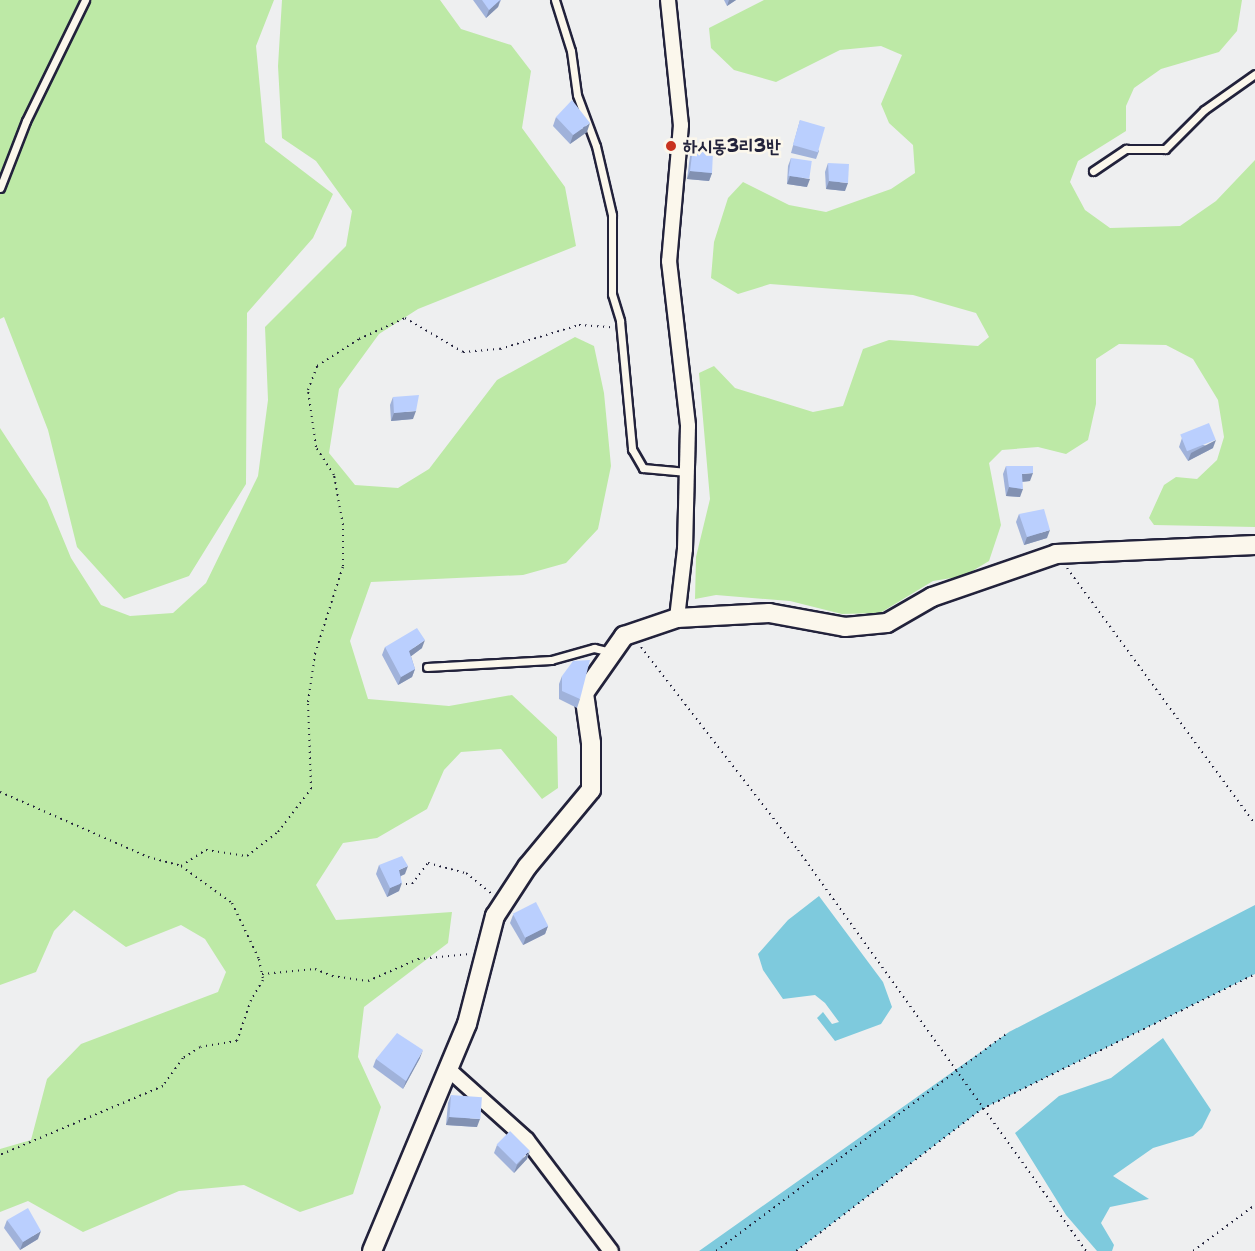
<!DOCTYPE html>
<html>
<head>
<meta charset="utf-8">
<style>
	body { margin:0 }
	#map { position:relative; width:1255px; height:1251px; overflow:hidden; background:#eeeff0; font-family:"Shantell Sans","Poor Story",sans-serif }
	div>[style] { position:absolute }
	.green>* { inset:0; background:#bde9a6 }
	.water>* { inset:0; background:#7ecadd }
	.path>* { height:2px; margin-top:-1px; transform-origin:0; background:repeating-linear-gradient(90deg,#22223b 0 1.5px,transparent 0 6px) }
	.roads { filter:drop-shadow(2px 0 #22223b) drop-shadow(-2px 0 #22223b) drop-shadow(0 2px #22223b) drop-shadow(0 -2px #22223b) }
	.lane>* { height:7px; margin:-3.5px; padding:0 3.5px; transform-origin:3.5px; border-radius:3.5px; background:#fbf7ec }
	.street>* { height:14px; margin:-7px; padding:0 7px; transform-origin:7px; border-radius:7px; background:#fbf7ec }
	.secondary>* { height:18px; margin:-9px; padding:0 9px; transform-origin:9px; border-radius:9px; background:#fbf7ec }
	.wall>* { inset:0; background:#a0b2da }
	.shaded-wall>* { inset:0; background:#8291b2 }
	.building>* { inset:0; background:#bacffe; transform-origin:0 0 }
	.dots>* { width:16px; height:16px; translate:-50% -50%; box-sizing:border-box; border:3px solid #fbf7ec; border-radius:50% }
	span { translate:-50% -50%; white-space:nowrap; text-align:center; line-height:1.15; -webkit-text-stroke:5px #fbf7ec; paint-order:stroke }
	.poi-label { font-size:18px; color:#22223b; font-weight:700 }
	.left { translate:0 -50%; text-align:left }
</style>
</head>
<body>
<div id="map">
	<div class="green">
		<i style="clip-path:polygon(0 0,274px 0,256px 46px,265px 142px,333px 194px,313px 238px,247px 313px,246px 484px,189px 576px,124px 599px,77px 547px,48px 430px,4px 317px,0 319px)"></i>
		<i style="clip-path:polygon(282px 0,440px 0,461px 29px,511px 45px,531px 71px,522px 128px,565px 187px,576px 246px,418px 309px,379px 334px,339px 389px,329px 453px,355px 485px,398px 488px,429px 469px,497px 380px,575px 337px,594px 346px,604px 393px,611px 466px,598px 529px,566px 563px,523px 575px,371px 582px,350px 641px,368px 699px,449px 706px,512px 695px,557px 737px,558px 788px,542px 799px,501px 749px,461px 752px,444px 770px,427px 809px,377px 838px,343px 843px,316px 885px,336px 920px,452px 912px,448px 943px,364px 1007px,358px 1057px,381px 1107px,353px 1194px,300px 1212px,244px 1185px,179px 1191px,83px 1232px,28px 1201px,0 1212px,0 1149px,31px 1140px,47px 1079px,81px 1044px,218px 992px,226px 972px,205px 939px,181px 925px,126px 947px,74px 910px,54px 931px,36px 972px,0 985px,0 428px,47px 500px,71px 558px,101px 605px,130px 616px,173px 613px,206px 583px,258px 476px,268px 400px,265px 327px,346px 246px,352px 211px,316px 161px,282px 138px,278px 66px)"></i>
		<i style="clip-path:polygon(764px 0,1242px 0,1237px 31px,1219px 52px,1161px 69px,1134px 88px,1126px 106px,1126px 131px,1078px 161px,1070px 182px,1085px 210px,1110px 228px,1180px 226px,1216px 201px,1255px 160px,1255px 527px,1154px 525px,1149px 518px,1164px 485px,1176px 477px,1197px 479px,1217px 460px,1224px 437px,1218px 400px,1193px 359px,1166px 345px,1119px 344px,1096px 359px,1096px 404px,1088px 440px,1066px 454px,1038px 447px,1002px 450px,989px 463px,1001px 525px,989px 561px,964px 576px,933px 581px,880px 613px,842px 614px,790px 601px,716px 595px,695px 599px,696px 557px,710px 499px,699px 373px,714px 366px,735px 388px,813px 412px,843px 406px,863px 349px,889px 340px,978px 346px,989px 337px,976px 313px,913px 295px,770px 284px,738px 294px,711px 278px,714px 242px,728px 198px,743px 182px,789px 205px,826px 212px,891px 189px,915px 173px,913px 145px,889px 123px,881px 104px,902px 55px,881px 46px,840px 50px,776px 82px,734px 70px,711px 48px,709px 28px)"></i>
	</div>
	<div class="water">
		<i style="clip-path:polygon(819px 896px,883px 982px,892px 1007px,881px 1024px,835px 1041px,817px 1018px,823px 1012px,832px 1024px,839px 1022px,825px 1003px,815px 995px,783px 999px,763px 970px,758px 954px,788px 920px)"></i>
		<i style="clip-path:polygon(1255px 905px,1255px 974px,982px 1109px,796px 1251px,699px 1251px,1009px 1032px)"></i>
		<i style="clip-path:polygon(1163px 1038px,1211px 1110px,1202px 1128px,1193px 1136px,1153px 1148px,1113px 1176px,1149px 1199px,1110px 1207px,1101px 1223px,1114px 1245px,1112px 1251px,1097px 1251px,1066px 1215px,1015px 1133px,1059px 1096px,1111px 1078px)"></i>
	</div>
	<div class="path">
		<i style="left:1067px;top:568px;width:318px;rotate:53.7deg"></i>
		<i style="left:641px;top:647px;width:257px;rotate:52.3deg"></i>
		<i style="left:798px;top:850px;width:494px;rotate:54.3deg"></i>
		<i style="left:0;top:792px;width:162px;rotate:23.7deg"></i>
		<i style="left:148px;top:857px;width:34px;rotate:15deg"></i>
		<i style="left:181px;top:866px;width:63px;rotate:36deg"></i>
		<i style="left:232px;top:903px;width:62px;rotate:64.3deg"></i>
		<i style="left:259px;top:959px;width:21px;rotate:79deg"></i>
		<i style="left:263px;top:980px;width:23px;rotate:121deg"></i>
		<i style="left:251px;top:1000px;width:43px;rotate:108.9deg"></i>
		<i style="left:237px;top:1041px;width:37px;rotate:171deg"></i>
		<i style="left:200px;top:1047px;width:20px;rotate:147deg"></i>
		<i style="left:183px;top:1058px;width:34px;rotate:126deg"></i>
		<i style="left:163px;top:1086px;width:177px;rotate:157.1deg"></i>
		<i style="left:181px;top:866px;width:30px;rotate:-33deg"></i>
		<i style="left:206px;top:850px;width:41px;rotate:8.3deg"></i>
		<i style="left:247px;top:856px;width:39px;rotate:-38deg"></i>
		<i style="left:278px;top:832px;width:54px;rotate:-52.5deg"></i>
		<i style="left:311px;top:789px;width:87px;rotate:-92deg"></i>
		<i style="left:308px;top:702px;width:49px;rotate:-81.7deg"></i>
		<i style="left:315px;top:654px;width:92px;rotate:-72.3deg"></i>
		<i style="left:343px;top:566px;width:41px;rotate:-90deg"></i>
		<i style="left:343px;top:525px;width:51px;rotate:-100.2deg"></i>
		<i style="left:334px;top:475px;width:33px;rotate:-123deg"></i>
		<i style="left:316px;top:447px;width:58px;rotate:-98deg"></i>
		<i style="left:308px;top:390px;width:26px;rotate:-69deg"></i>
		<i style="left:317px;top:366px;width:50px;rotate:-32.7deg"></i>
		<i style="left:359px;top:339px;width:51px;rotate:-24.5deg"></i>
		<i style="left:405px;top:318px;width:67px;rotate:30.4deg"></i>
		<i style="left:463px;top:352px;width:37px;rotate:-5deg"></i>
		<i style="left:500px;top:349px;width:83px;rotate:-16.9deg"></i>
		<i style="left:579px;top:325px;width:32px;rotate:4deg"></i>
		<i style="left:400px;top:884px;width:12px"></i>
		<i style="left:412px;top:884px;width:26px;rotate:-53deg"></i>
		<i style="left:428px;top:863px;width:39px;rotate:15deg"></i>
		<i style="left:466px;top:873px;width:33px;rotate:39deg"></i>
		<i style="left:262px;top:974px;width:53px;rotate:-5.4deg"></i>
		<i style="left:315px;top:969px;width:18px;rotate:22deg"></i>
		<i style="left:332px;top:976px;width:36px;rotate:8deg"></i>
		<i style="left:368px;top:981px;width:55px;rotate:-23.7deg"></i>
		<i style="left:418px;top:959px;width:52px;rotate:-5.5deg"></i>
		<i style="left:716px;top:1251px;width:366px;rotate:-36.8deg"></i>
		<i style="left:796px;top:1251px;width:234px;rotate:-37.4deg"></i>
		<i style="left:982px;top:1109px;width:305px;rotate:-26.3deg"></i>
		<i style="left:1193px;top:1251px;width:77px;rotate:-36.6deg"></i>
	</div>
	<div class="roads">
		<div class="lane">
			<i style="left:555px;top:0;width:53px;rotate:72.6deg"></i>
			<i style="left:571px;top:51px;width:44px;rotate:82.2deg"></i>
			<i style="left:577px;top:95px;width:54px;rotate:69.6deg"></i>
			<i style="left:596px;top:146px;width:71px;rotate:76.9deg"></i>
			<i style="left:612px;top:215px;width:79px;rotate:90deg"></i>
			<i style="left:612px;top:294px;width:28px;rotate:73deg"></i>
			<i style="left:620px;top:321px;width:129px;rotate:84.6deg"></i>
			<i style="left:632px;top:449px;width:22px;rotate:60deg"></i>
			<i style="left:643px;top:468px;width:44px;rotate:5.2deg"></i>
			<i style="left:1093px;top:171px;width:40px;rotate:-34deg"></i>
			<i style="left:1126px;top:149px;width:39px"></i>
			<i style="left:1165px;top:149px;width:55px;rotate:-45deg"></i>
			<i style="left:1204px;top:110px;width:62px;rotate:-35.2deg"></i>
			<i style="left:0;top:188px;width:72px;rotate:-68.8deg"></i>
			<i style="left:26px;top:121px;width:135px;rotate:-64deg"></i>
			<i style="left:427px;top:667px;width:124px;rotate:-3.2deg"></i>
			<i style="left:551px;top:660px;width:45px;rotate:-15.6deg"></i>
			<i style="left:594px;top:648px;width:17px;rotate:13deg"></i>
		</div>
		<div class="street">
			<i style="left:668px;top:0;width:126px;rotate:84.1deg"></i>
			<i style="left:681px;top:125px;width:137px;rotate:95deg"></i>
			<i style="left:669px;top:261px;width:166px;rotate:83.4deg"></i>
			<i style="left:688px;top:426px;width:123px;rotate:91.4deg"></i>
			<i style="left:685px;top:549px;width:69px;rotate:96.6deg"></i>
			<i style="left:448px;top:1069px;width:106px;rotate:41.9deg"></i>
			<i style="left:527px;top:1140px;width:139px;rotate:52.9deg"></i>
		</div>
		<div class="secondary">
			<i style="left:372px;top:1251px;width:246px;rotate:-67.3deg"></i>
			<i style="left:467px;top:1024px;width:112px;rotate:-75.5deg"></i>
			<i style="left:495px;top:916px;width:59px;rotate:-56.9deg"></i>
			<i style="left:527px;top:867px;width:100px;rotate:-50.3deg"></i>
			<i style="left:591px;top:790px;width:47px;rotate:-90deg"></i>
			<i style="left:591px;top:743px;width:50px;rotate:-98deg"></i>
			<i style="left:584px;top:693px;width:70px;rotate:-54.9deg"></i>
			<i style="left:624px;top:636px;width:56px;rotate:-18.8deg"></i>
			<i style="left:677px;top:618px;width:92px;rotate:-3.1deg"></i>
			<i style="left:769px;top:613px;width:77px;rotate:10.4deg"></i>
			<i style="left:845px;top:627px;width:42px;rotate:-5.4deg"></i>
			<i style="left:887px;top:623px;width:52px;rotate:-30deg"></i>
			<i style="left:932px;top:597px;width:131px;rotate:-19.1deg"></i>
			<i style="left:1056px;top:554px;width:199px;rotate:-2.6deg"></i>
		</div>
	</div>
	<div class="wall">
		<i style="clip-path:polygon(473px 0,501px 0,498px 7px,486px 18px)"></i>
		<i style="clip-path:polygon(724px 0,736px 0,727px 6px)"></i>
		<i style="clip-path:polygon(556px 117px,587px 132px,570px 144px,553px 126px)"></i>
		<i style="clip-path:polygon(800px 120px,819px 151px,816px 159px,791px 153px)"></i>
		<i style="clip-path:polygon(693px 147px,712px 173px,709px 181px,687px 179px,690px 156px)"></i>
		<i style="clip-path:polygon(791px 158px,807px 187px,787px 184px,788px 166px)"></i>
		<i style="clip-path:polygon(828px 163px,845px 191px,826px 189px,825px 172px)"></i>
		<i style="clip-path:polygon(393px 397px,413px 419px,391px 421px,390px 405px)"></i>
		<i style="clip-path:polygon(1182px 438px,1213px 448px,1188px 461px,1179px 447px)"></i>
		<i style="clip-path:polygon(1006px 466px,1030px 481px,1022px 482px,1020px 497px,1006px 496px,1003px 474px)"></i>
		<i style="clip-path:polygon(1019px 514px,1047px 538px,1024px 545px,1016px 522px)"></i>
		<i style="clip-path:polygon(385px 647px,422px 648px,411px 656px,415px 669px,412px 677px,398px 685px,382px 655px)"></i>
		<i style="clip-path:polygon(562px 676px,580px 699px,577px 708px,559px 699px,559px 684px)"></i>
		<i style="clip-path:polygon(379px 865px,405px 874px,401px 876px,399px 891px,387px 897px,376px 874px)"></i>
		<i style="clip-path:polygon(513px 915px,548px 926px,545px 934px,523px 945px,510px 923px)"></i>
		<i style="clip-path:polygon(420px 1058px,403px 1089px,373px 1067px,376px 1059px)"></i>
		<i style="clip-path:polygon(451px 1095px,477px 1127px,446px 1125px,448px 1103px)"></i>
		<i style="clip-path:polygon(497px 1145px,527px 1159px,514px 1173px,494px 1153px)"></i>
		<i style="clip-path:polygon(7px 1220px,38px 1239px,20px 1250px,4px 1228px)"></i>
	</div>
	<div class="shaded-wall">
		<i style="clip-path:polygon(500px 0,498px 7px,486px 18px,489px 10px)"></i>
		<i style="clip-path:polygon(729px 0,736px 0,727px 6px)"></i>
		<i style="clip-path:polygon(590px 123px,587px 132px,570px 144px,573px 135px)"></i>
		<i style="clip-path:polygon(690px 171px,712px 173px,709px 181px,687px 179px)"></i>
		<i style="clip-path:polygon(790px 176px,810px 179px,807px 187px,787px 184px)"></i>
		<i style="clip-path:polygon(829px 181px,848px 183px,845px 191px,826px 189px)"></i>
		<i style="clip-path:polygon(416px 411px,413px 419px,391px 421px,394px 413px)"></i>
		<i style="clip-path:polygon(1216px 440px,1213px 448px,1188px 461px,1191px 453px)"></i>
		<i style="clip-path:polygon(1033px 473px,1030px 481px,1019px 482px,1022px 474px)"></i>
		<i style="clip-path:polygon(1009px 487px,1023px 489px,1020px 497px,1006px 496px)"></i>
		<i style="clip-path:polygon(1050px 530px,1047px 538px,1024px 545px,1027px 537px)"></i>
		<i style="clip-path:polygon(425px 640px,422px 648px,406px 660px,409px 651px)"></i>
		<i style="clip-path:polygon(415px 669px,412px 677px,398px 685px,401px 677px)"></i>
		<i style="clip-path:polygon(408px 866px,405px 874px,396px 878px,399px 870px)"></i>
		<i style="clip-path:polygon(402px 883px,399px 891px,387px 897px,390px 888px)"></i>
		<i style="clip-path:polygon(548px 926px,545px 934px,523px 945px,526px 937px)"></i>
		<i style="clip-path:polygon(423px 1050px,420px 1058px,403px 1089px,406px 1081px)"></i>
		<i style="clip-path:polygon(449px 1117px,480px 1119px,477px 1127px,446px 1125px)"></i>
		<i style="clip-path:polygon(530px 1151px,527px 1159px,514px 1173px,517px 1165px)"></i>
		<i style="clip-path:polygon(41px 1231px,38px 1239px,20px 1250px,23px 1242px)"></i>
	</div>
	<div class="building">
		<i style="clip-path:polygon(482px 0,500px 0,489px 10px)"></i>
		<i style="clip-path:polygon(572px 100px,590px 123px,573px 135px,556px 117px)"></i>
		<i style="left:800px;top:120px;width:26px;height:26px;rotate:16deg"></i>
		<i style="clip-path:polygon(693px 147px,713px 152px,712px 173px,690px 171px)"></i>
		<i style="left:791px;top:158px;width:21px;height:18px;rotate:8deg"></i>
		<i style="clip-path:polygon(828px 163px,849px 164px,848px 183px,829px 181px)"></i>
		<i style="clip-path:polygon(419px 395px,416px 411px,394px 413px,393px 397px)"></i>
		<i style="left:1209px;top:423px;width:18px;height:31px;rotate:68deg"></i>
		<i style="clip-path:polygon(1006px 466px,1033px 466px,1033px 473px,1022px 474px,1023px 489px,1009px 487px)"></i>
		<i style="clip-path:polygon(1044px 509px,1050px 530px,1027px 537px,1019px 514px)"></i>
		<i style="clip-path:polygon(417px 628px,425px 640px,409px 651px,415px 669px,401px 677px,385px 647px)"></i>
		<i style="clip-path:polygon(590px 660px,580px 699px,562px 691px,562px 676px,573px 661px)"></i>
		<i style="clip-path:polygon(402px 856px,408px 866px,399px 870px,402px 883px,390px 888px,379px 865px)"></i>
		<i style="left:536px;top:902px;width:27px;height:26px;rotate:63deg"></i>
		<i style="clip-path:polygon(397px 1033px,423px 1050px,406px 1081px,376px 1059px)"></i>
		<i style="left:451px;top:1095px;width:31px;height:22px;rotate:4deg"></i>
		<i style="left:510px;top:1131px;width:28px;height:19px;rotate:45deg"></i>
		<i style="clip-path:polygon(28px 1208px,41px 1231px,23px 1242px,7px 1220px)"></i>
	</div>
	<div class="dots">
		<i style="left:671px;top:146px;background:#c8321e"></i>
	</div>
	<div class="poi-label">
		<span class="left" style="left:683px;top:146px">하시동3리3반</span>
	</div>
</div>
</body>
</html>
